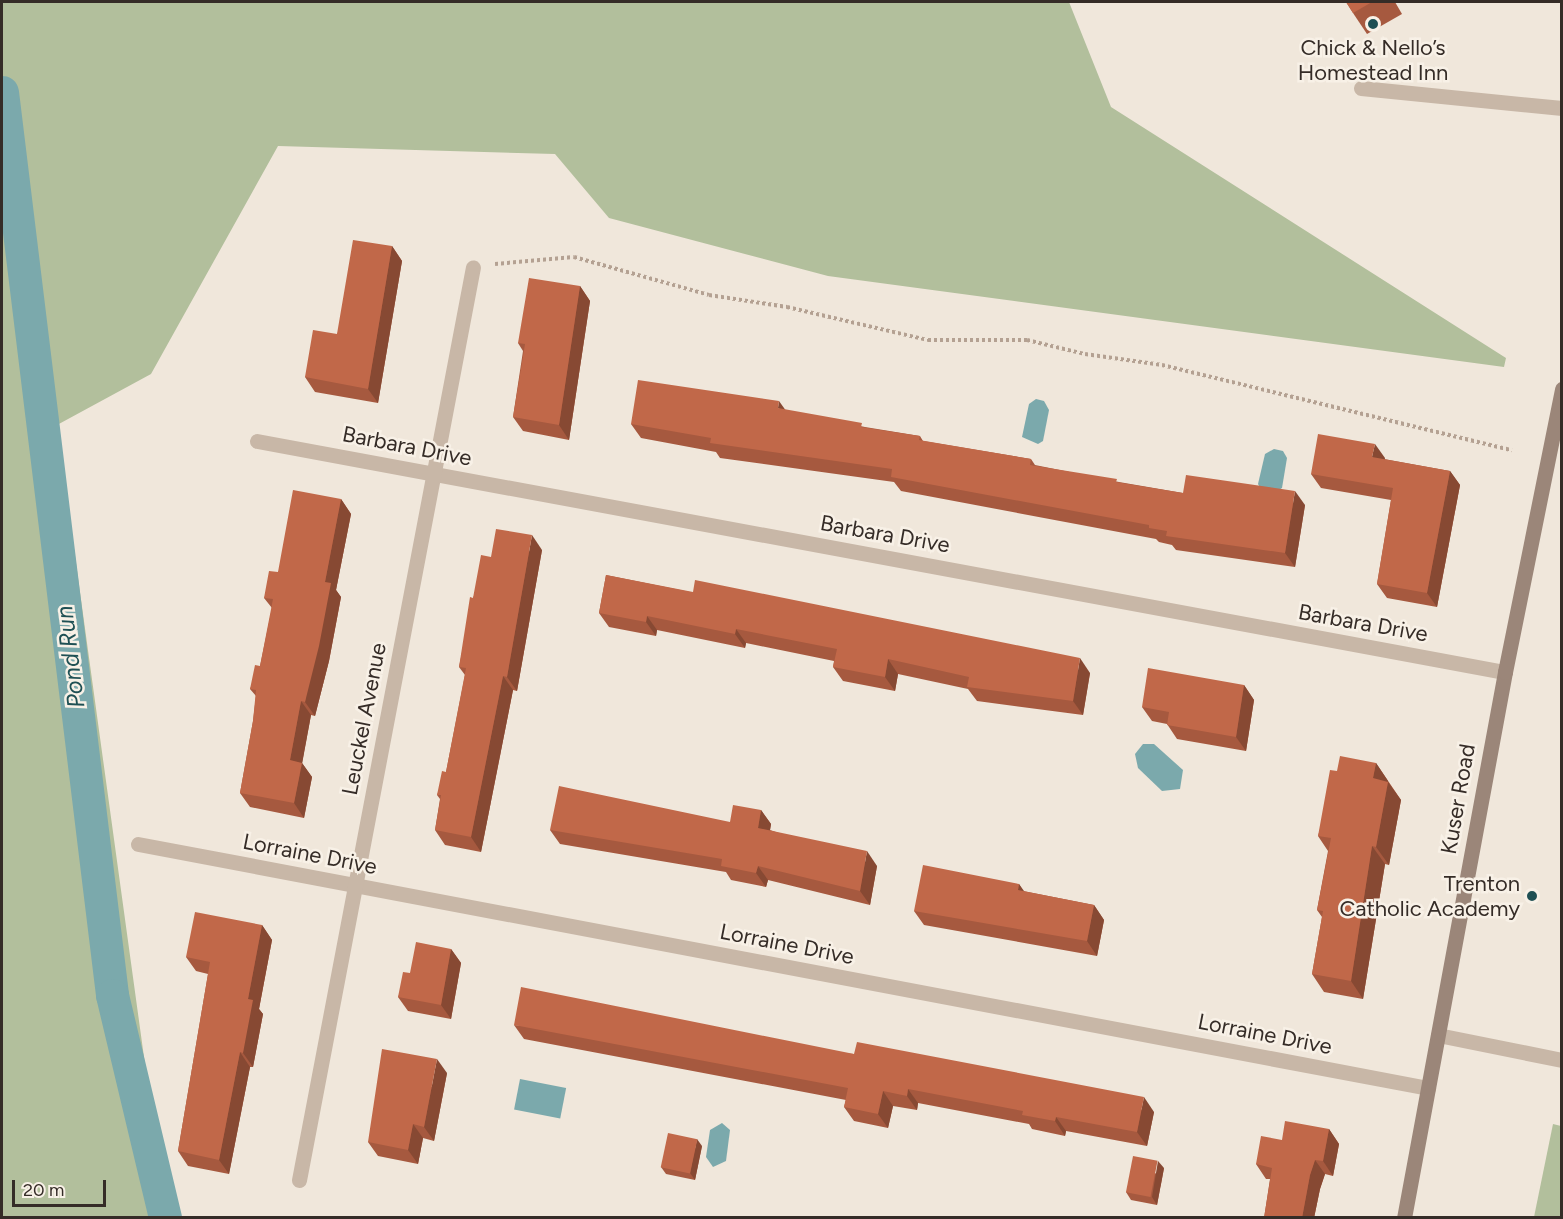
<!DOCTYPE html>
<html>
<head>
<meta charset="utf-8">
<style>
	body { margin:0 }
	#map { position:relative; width:1563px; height:1219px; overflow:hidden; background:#f0e7db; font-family:Figtree,sans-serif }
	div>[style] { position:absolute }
	.green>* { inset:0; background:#b2bf9c }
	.water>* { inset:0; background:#7ba9ac; transform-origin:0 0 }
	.canal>* { height:33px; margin:-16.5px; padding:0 16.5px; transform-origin:16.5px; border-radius:16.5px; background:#7ba9ac }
	.path>* { height:4px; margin-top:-2px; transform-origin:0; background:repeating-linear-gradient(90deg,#b4a192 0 3px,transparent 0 6px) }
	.lane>* { height:15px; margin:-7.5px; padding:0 7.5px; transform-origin:7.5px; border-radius:7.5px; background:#c8b7a7 }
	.street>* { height:15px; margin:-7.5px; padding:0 7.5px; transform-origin:7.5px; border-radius:7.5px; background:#c8b7a7 }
	.secondary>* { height:15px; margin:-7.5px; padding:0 7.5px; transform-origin:7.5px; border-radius:7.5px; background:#9b8679 }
	.wall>* { inset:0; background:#a6593f }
	.shaded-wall>* { inset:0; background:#874933 }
	.building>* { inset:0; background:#c16849; transform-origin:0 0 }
	.dots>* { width:16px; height:16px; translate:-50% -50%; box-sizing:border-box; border:3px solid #f8f1e7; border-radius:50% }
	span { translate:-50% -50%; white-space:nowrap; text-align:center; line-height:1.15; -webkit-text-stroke:5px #f8f1e7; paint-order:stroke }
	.poi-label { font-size:22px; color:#352c27 }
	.right { translate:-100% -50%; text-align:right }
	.street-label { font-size:22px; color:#352c27 }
	.water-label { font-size:24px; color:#1f5054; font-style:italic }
	.frame { position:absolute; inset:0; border:3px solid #352c27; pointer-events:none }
	.scale { position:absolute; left:12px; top:1180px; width:94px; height:27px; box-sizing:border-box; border:3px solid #352c27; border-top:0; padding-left:8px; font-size:18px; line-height:21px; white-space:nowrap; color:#352c27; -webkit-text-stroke:4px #f8f1e7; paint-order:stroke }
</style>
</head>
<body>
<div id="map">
	<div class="green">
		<i style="clip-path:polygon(2px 2px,1069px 2px,1111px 107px,1506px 358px,1504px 367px,828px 276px,609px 218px,555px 154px,278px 146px,151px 374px,57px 425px,166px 1217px,2px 1217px)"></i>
		<i style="clip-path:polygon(1553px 1124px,1561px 1126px,1561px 1217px,1534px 1217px)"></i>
	</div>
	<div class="water">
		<i style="clip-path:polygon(1036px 399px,1044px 401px,1049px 410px,1043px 441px,1038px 444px,1022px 437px,1029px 404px)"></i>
		<i style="clip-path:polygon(1274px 449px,1283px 451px,1287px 458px,1282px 488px,1274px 493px,1262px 491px,1258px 484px,1265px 454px)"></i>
		<i style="clip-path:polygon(1143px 744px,1154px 744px,1183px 770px,1180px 789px,1162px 791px,1138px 768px,1135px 754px)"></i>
		<i style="left:520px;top:1079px;width:47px;height:31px;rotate:11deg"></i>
		<i style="clip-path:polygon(722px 1123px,730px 1130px,726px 1161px,713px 1167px,706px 1157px,710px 1130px)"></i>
	</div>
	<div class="canal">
		<i style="left:2px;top:92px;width:910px;rotate:83.05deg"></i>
		<i style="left:112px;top:995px;width:229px;rotate:76.6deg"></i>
	</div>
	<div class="path">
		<i style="left:495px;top:264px;width:79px;rotate:-5.1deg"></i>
		<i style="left:574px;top:257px;width:140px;rotate:15.7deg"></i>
		<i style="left:709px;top:295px;width:79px;rotate:8.7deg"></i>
		<i style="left:787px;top:307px;width:145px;rotate:13.2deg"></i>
		<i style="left:928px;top:340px;width:99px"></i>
		<i style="left:1027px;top:340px;width:60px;rotate:13.6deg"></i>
		<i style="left:1085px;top:354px;width:78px;rotate:8.1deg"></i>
		<i style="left:1162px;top:365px;width:360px;rotate:13.7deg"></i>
	</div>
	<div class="lane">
		<i style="left:1361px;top:88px;width:202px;rotate:5.7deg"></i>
		<i style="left:1438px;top:1035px;width:126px;rotate:11.4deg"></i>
	</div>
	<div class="street">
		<i style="left:257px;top:441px;width:1269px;rotate:10.49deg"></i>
		<i style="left:138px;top:844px;width:1313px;rotate:10.71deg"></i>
		<i style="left:299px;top:1180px;width:929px;rotate:-79.21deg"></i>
	</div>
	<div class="secondary">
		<i style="left:1404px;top:1218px;width:555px;rotate:-79.52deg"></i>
		<i style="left:1505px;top:672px;width:289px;rotate:-78.6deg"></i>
	</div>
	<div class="wall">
		<i style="clip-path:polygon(1346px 2px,1395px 2px,1402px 14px,1367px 34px,1353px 13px)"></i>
		<i style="clip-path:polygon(392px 246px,402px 261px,378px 403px,315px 392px,305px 377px,337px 334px)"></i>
		<i style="clip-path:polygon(580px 286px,590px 301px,569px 440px,523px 431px,513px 417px,523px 351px,518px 343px)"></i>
		<i style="clip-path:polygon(785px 410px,865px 427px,920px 436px,923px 441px,1031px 459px,1035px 465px,1119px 482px,1183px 493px,1305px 505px,1295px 567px,1176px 550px,1172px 545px,1159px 542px,1156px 539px,901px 491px,894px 482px,720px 458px,716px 452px,641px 438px,631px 424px)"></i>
		<i style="clip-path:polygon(1385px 458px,1384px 459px,1450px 471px,1460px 485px,1437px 607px,1387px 598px,1377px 584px,1391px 500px,1321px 488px,1311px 474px)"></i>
		<i style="clip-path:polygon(341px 499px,351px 514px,336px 590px,341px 597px,329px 661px,315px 716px,311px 715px,302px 763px,312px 777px,304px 818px,250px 807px,240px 793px,253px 721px,256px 696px,250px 689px,260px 666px,272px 608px,264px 598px,278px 572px)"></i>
		<i style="clip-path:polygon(542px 550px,517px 691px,513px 690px,481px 852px,445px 845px,435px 830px,440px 799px,437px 795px,446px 772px,465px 675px,459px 667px,473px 598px,491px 557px)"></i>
		<i style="clip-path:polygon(606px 575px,1090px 673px,1083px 715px,977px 701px,968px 689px,898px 674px,895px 691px,843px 681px,833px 667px,834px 661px,746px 643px,745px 648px,657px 630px,656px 636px,609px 627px,599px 613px)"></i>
		<i style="clip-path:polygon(1244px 685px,1254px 700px,1246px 751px,1177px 739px,1167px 724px,1152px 721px,1142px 707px)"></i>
		<i style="clip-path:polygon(1376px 763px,1401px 800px,1389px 865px,1385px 864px,1363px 999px,1324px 992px,1312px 974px,1322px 917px,1317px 910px,1328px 851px,1318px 836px,1337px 771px)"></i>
		<i style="clip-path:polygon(761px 810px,771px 824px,770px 830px,877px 866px,870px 905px,768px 880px,766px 887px,731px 880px,726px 872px,560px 844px,550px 830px,730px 822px)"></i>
		<i style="clip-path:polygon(1019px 884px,1023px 891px,1094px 905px,1104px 920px,1097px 956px,924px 925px,914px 911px)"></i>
		<i style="clip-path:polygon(262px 925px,272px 940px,259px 1009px,263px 1014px,253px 1067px,250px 1067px,229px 1174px,188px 1166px,178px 1151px,208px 974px,196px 971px,186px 957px)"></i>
		<i style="clip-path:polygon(451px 949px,461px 963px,451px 1019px,408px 1011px,398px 997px,410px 973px)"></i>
		<i style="clip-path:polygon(514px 1025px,854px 1054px,1154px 1112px,1147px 1146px,1066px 1131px,1065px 1136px,1032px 1129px,1029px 1124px,918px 1103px,917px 1110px,893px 1106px,888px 1128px,854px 1121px,844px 1107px,846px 1100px,524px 1039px)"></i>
		<i style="clip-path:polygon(447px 1073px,434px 1141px,423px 1138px,418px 1164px,378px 1156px,368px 1142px)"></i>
		<i style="clip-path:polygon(1329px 1129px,1339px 1144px,1333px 1176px,1325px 1174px,1320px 1189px,1314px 1218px,1264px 1218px,1270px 1179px,1266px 1179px,1256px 1164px,1282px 1140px)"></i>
		<i style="clip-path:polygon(702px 1146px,695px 1180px,666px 1174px,661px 1167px)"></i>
		<i style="clip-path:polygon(1164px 1168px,1157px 1205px,1131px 1200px,1126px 1192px)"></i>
	</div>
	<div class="shaded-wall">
		<i style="clip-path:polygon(392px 246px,402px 261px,378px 403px,368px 389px)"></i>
		<i style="clip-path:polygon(580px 286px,590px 301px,569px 440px,559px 425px)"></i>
		<i style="clip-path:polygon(779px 401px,789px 415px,778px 408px)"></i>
		<i style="clip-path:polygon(1375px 444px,1385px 458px,1382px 472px,1372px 457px)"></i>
		<i style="clip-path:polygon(1450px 471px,1460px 485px,1437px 607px,1427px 593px)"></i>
		<i style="clip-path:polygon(1295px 491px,1305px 505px,1295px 567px,1285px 553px)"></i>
		<i style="clip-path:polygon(341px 499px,351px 514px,336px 590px,341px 597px,329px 661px,315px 716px,305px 702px,325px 582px)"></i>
		<i style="clip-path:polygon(532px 535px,542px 550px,517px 691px,507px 677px)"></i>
		<i style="clip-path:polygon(647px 616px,657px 630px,656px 636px,646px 622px)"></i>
		<i style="clip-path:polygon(736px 629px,746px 643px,745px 648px,735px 634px)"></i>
		<i style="clip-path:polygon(1080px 658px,1090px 673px,1083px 715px,1073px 701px)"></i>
		<i style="clip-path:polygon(888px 659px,898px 674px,895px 691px,885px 677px)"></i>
		<i style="clip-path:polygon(503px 676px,513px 690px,481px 852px,471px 837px)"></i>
		<i style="clip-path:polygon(1244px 685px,1254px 700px,1246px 751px,1236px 737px)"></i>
		<i style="clip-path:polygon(301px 701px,311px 715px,300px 775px,290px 760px)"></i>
		<i style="clip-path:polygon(302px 763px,312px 777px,304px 818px,294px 803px)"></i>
		<i style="clip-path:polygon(1376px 763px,1388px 781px,1385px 796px,1373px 778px)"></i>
		<i style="clip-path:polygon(1388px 782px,1401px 800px,1389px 865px,1376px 847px)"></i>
		<i style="clip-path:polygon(761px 810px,771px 824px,768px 842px,758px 828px)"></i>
		<i style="clip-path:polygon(1372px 846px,1385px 864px,1363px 999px,1351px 981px)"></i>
		<i style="clip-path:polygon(867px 851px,877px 866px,870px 905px,860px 891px)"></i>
		<i style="clip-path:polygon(758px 866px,768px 880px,766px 887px,756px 873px)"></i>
		<i style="clip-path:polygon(1019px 884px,1029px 898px,1018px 890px)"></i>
		<i style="clip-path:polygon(1094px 905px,1104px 920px,1097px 956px,1087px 941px)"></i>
		<i style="clip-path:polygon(262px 925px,272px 940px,259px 1009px,263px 1014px,253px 1067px,243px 1053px,248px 999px)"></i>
		<i style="clip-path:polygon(451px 949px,461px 963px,451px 1019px,441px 1005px)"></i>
		<i style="clip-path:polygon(240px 1052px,250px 1067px,229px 1174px,219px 1160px)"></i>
		<i style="clip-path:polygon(437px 1059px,447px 1073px,434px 1141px,424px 1127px)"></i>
		<i style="clip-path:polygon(908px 1089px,918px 1103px,917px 1110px,907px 1096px)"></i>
		<i style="clip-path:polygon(883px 1091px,893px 1106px,888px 1128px,878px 1114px)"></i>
		<i style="clip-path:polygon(1144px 1097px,1154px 1112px,1147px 1146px,1137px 1132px)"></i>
		<i style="clip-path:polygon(1056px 1117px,1066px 1131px,1065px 1136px,1055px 1121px)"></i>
		<i style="clip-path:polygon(413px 1124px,423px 1138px,418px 1164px,408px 1150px)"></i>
		<i style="clip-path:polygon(1329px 1129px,1339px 1144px,1333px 1176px,1323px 1161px)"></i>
		<i style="clip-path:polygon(697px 1139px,702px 1146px,695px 1180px,690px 1173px)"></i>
		<i style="clip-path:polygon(1315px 1160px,1325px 1174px,1320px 1189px,1314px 1218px,1302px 1218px,1310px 1175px)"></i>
		<i style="clip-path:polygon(1158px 1161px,1164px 1168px,1157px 1205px,1152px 1197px)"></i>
	</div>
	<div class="building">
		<i style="clip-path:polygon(1346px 2px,1372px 2px,1353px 13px)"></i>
		<i style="clip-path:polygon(353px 240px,392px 246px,368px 389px,305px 377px,313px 330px,337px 334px)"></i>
		<i style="clip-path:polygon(529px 278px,580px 286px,559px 425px,513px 417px,525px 344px,518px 343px)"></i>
		<i style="clip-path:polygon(638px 380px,779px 401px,778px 408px,862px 423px,861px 427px,920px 436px,919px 440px,1031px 459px,1030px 465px,1117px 479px,1116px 482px,1183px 493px,1186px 475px,1295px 491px,1285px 553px,1166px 536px,1167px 531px,1149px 528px,1149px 525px,891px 477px,892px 469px,710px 443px,711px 438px,631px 424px)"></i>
		<i style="clip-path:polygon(1318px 434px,1375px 444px,1372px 457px,1450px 471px,1427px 593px,1377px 584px,1393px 488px,1311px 474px)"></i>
		<i style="clip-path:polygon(293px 490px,341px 499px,325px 582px,331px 583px,319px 646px,305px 702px,301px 701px,290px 760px,302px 763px,294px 803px,240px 793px,253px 721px,256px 690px,250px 689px,255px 665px,260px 666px,273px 599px,264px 598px,269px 571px,278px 572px)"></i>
		<i style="clip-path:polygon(496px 529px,532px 535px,507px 677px,503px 676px,471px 837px,435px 830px,441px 795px,437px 795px,442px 771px,446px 772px,466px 668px,459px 667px,470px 597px,473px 598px,481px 555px,491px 557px)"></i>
		<i style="clip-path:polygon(606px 575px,693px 592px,695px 580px,1080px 658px,1073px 701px,967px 687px,969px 677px,888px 659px,885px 677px,833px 667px,837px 649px,736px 629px,735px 634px,647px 616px,646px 622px,599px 613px)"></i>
		<i style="clip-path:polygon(1148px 668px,1244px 685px,1236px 737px,1167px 725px,1169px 712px,1142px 707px)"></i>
		<i style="clip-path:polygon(1340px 756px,1376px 763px,1373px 778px,1388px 782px,1376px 847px,1372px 846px,1351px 981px,1312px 974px,1323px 911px,1317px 910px,1331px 838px,1318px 836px,1330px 770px,1337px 771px)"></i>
		<i style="clip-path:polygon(559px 786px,730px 822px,733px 805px,761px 810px,758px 828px,867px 851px,860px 891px,758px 866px,756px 873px,721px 866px,722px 859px,550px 830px)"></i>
		<i style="clip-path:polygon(923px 865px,1019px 884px,1018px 890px,1094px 905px,1087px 941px,914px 911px)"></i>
		<i style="clip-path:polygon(195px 912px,262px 925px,248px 999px,253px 1000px,243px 1053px,240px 1052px,219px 1160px,178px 1151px,210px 962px,186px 957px)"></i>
		<i style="clip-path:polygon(416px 942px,451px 949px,441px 1005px,398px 997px,403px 972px,410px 973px)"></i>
		<i style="clip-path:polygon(521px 987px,854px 1054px,857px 1042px,1144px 1097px,1137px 1132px,1056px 1117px,1055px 1121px,1022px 1115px,1023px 1111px,908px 1089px,907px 1096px,883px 1091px,878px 1114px,844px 1107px,848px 1088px,514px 1025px)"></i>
		<i style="clip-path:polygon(382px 1049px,437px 1059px,424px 1127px,413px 1124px,408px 1150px,368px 1142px)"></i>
		<i style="clip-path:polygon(1285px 1121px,1329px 1129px,1323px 1161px,1315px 1160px,1310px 1175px,1302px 1218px,1264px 1218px,1272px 1168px,1256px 1164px,1261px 1136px,1282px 1140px)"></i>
		<i style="left:668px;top:1133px;width:30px;height:35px;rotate:12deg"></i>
		<i style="left:1133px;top:1156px;width:25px;height:37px;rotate:11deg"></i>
	</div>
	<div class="dots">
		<i style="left:1373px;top:24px;background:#1f5054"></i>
		<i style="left:1532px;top:896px;background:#1f5054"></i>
	</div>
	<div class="poi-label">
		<span style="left:1373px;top:60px">Chick &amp; Nello’s<br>Homestead Inn</span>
		<span class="right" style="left:1520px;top:896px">Trenton<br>Catholic Academy</span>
	</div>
	<div class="street-label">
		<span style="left:407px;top:446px;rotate:11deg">Barbara Drive</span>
		<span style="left:885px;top:534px;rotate:10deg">Barbara Drive</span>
		<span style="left:1363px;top:623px;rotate:10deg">Barbara Drive</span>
		<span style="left:364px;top:719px;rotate:-79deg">Leuckel Avenue</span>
		<span style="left:1458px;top:799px;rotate:-80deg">Kuser Road</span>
		<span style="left:310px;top:854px;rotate:11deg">Lorraine Drive</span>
		<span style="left:787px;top:944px;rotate:11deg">Lorraine Drive</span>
		<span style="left:1265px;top:1034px;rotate:11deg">Lorraine Drive</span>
	</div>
	<div class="water-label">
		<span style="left:70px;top:657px;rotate:-97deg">Pond Run</span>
	</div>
	<div class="frame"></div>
	<div class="scale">20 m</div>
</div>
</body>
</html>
